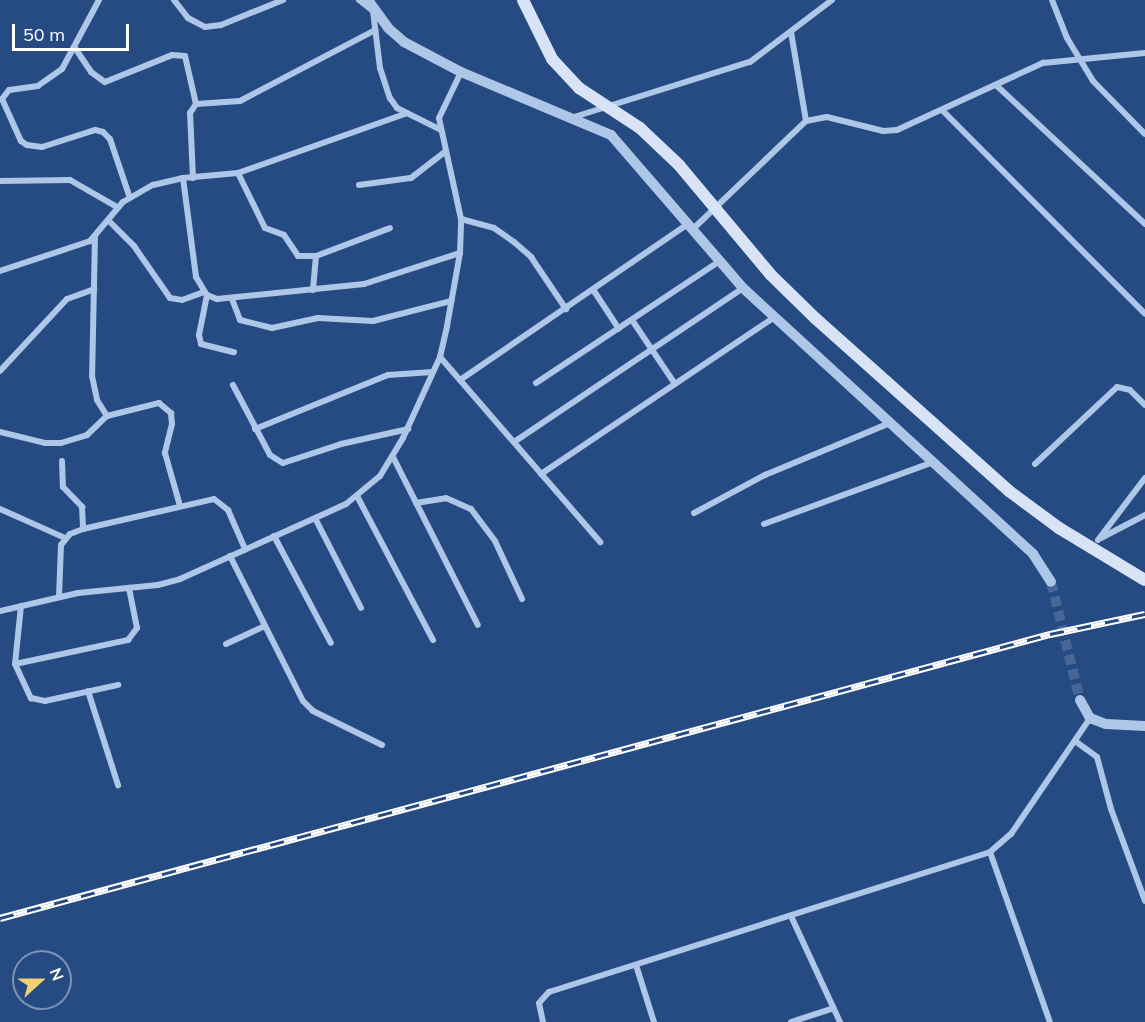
<!DOCTYPE html>
<html>
<head>
<meta charset="utf-8">
<style>
	body { margin:0 }
	#map { position:relative; width:1145px; height:1022px; overflow:hidden; background:#264b82; font-family:Mulish,sans-serif }
	div>[style] { position:absolute }
	.tertiary-tunnel>* { height:10px; margin-top:-5px; transform-origin:0; background:repeating-linear-gradient(90deg,#476695 0 10px,transparent 0 15px) }
	.minor>* { height:6px; margin:-3px; padding:0 3px; transform-origin:3px; border-radius:3px; background:#aec6e7 }
	.tertiary>* { height:10px; margin:-5px; padding:0 5px; transform-origin:5px; border-radius:5px; background:#aec6e7 }
	.rail>* { height:7px; margin-top:-3.5px; transform-origin:0; background:repeating-linear-gradient(90deg,#264b82 0 14px,#fff 0 28px); box-sizing:border-box; border-block:2px solid #fff }
	.secondary-bridge>* { height:12px; margin:-6px; padding:0 6px; transform-origin:6px; border-radius:6px; background:#d8e4f6 }
	span { translate:-50% -50%; white-space:nowrap; text-align:center; line-height:1.15; -webkit-text-stroke:4.5px #264b82; paint-order:stroke }
	.north { position:absolute; left:12px; top:950px; width:60px; height:60px; box-sizing:border-box; background:#264b82; border:2px solid #7d93b4; border-radius:50%; rotate:69deg; font-size:16px; font-weight:700; line-height:24px; text-align:center; color:#fff }
	.north::after { content:''; display:block; margin:auto; width:21px; height:27px; background:#f0d073; clip-path:polygon(50% 0,100% 100%,50% 72%,0 100%) }
	.scale { position:absolute; left:12px; top:24px; width:117px; height:27px; box-sizing:border-box; border:3px solid #fff; border-top:0; padding-left:8px; font-size:18px; line-height:21px; white-space:nowrap; color:#fff; -webkit-text-stroke:4px #264b82; paint-order:stroke }
</style>
</head>
<body>
<div id="map">
	<div class="tertiary-tunnel">
		<i style="left:1051px;top:582px;width:122px;rotate:76.2deg"></i>
	</div>
	<div class="minor">
		<i style="left:99px;top:0;width:78px;rotate:118.2deg"></i>
		<i style="left:62px;top:69px;width:29px;rotate:145deg"></i>
		<i style="left:38px;top:86px;width:29px;rotate:172deg"></i>
		<i style="left:9px;top:90px;width:11px;rotate:128deg"></i>
		<i style="left:2px;top:99px;width:46px;rotate:65.7deg"></i>
		<i style="left:21px;top:141px;width:7px;rotate:34deg"></i>
		<i style="left:27px;top:145px;width:15px;rotate:8deg"></i>
		<i style="left:42px;top:147px;width:56px;rotate:-17.8deg"></i>
		<i style="left:95px;top:130px;width:8px;rotate:14deg"></i>
		<i style="left:103px;top:132px;width:10px;rotate:45deg"></i>
		<i style="left:110px;top:139px;width:62px;rotate:71.3deg"></i>
		<i style="left:174px;top:0;width:23px;rotate:52deg"></i>
		<i style="left:188px;top:18px;width:19px;rotate:28deg"></i>
		<i style="left:205px;top:27px;width:16px;rotate:-7deg"></i>
		<i style="left:221px;top:25px;width:67px;rotate:-22deg"></i>
		<i style="left:359px;top:0;width:18px;rotate:38deg"></i>
		<i style="left:373px;top:11px;width:57px;rotate:83deg"></i>
		<i style="left:380px;top:68px;width:32px;rotate:72deg"></i>
		<i style="left:390px;top:98px;width:12px;rotate:55deg"></i>
		<i style="left:397px;top:108px;width:49px;rotate:26.6deg"></i>
		<i style="left:1052px;top:0;width:41px;rotate:68.5deg"></i>
		<i style="left:1067px;top:38px;width:50px;rotate:58.8deg"></i>
		<i style="left:1093px;top:81px;width:74px;rotate:45.5deg"></i>
		<i style="left:791px;top:32px;width:90px;rotate:80.4deg"></i>
		<i style="left:75px;top:48px;width:29px;rotate:56deg"></i>
		<i style="left:91px;top:72px;width:17px;rotate:36deg"></i>
		<i style="left:105px;top:82px;width:72px;rotate:-21.9deg"></i>
		<i style="left:172px;top:55px;width:13px;rotate:4deg"></i>
		<i style="left:185px;top:56px;width:49px;rotate:77.1deg"></i>
		<i style="left:996px;top:85px;width:204px;rotate:43deg"></i>
		<i style="left:943px;top:111px;width:286px;rotate:45.1deg"></i>
		<i style="left:574px;top:117px;width:184px;rotate:-17.4deg"></i>
		<i style="left:750px;top:62px;width:103px;rotate:-37.1deg"></i>
		<i style="left:238px;top:173px;width:61px;rotate:63.9deg"></i>
		<i style="left:265px;top:228px;width:20px;rotate:20deg"></i>
		<i style="left:284px;top:235px;width:25px;rotate:56deg"></i>
		<i style="left:298px;top:256px;width:18px"></i>
		<i style="left:316px;top:256px;width:79px;rotate:-20.7deg"></i>
		<i style="left:183px;top:178px;width:100px;rotate:82.5deg"></i>
		<i style="left:196px;top:277px;width:21px;rotate:59deg"></i>
		<i style="left:207px;top:295px;width:11px;rotate:22deg"></i>
		<i style="left:217px;top:299px;width:148px;rotate:-5.8deg"></i>
		<i style="left:364px;top:284px;width:101px;rotate:-17.9deg"></i>
		<i style="left:193px;top:178px;width:65px;rotate:-92.6deg"></i>
		<i style="left:190px;top:113px;width:11px;rotate:-56deg"></i>
		<i style="left:196px;top:104px;width:44px;rotate:-3.9deg"></i>
		<i style="left:240px;top:101px;width:153px;rotate:-27.7deg"></i>
		<i style="left:0;top:181px;width:70px;rotate:-0.8deg"></i>
		<i style="left:70px;top:180px;width:54px;rotate:29.9deg"></i>
		<i style="left:359px;top:185px;width:52px;rotate:-7.7deg"></i>
		<i style="left:411px;top:178px;width:44px;rotate:-37.6deg"></i>
		<i style="left:461px;top:219px;width:34px;rotate:15deg"></i>
		<i style="left:494px;top:228px;width:24px;rotate:35deg"></i>
		<i style="left:514px;top:242px;width:23px;rotate:41deg"></i>
		<i style="left:531px;top:257px;width:63px;rotate:56.1deg"></i>
		<i style="left:108px;top:220px;width:37px;rotate:45deg"></i>
		<i style="left:134px;top:246px;width:63px;rotate:55.3deg"></i>
		<i style="left:170px;top:298px;width:12px;rotate:9deg"></i>
		<i style="left:182px;top:300px;width:23px;rotate:-20deg"></i>
		<i style="left:694px;top:228px;width:155px;rotate:-43.7deg"></i>
		<i style="left:806px;top:121px;width:21px;rotate:-11deg"></i>
		<i style="left:827px;top:117px;width:58px;rotate:14deg"></i>
		<i style="left:883px;top:131px;width:14px;rotate:-4deg"></i>
		<i style="left:897px;top:130px;width:161px;rotate:-24.7deg"></i>
		<i style="left:1043px;top:63px;width:102px;rotate:-5.6deg"></i>
		<i style="left:95px;top:237px;width:139px;rotate:91.2deg"></i>
		<i style="left:92px;top:376px;width:25px;rotate:78deg"></i>
		<i style="left:97px;top:400px;width:19px;rotate:58deg"></i>
		<i style="left:107px;top:416px;width:54px;rotate:-14deg"></i>
		<i style="left:159px;top:403px;width:16px;rotate:40deg"></i>
		<i style="left:171px;top:413px;width:11px;rotate:85deg"></i>
		<i style="left:172px;top:424px;width:30px;rotate:104deg"></i>
		<i style="left:165px;top:453px;width:55px;rotate:74.2deg"></i>
		<i style="left:0;top:271px;width:95px;rotate:-18.4deg"></i>
		<i style="left:90px;top:241px;width:51px;rotate:-49.8deg"></i>
		<i style="left:123px;top:202px;width:34px;rotate:-30deg"></i>
		<i style="left:153px;top:185px;width:31px;rotate:-13deg"></i>
		<i style="left:183px;top:178px;width:55px;rotate:-5.2deg"></i>
		<i style="left:238px;top:173px;width:179px;rotate:-19.5deg"></i>
		<i style="left:313px;top:290px;width:34px;rotate:-85deg"></i>
		<i style="left:594px;top:291px;width:45px;rotate:56.7deg"></i>
		<i style="left:207px;top:295px;width:41px;rotate:101.3deg"></i>
		<i style="left:199px;top:335px;width:9px;rotate:77deg"></i>
		<i style="left:201px;top:344px;width:34px;rotate:14deg"></i>
		<i style="left:232px;top:299px;width:22px;rotate:69deg"></i>
		<i style="left:240px;top:320px;width:33px;rotate:14deg"></i>
		<i style="left:272px;top:328px;width:47px;rotate:-12.3deg"></i>
		<i style="left:318px;top:318px;width:55px;rotate:3.1deg"></i>
		<i style="left:373px;top:321px;width:81px;rotate:-14.4deg"></i>
		<i style="left:632px;top:320px;width:77px;rotate:56.1deg"></i>
		<i style="left:440px;top:357px;width:245px;rotate:49.1deg"></i>
		<i style="left:0;top:371px;width:98px;rotate:-47.1deg"></i>
		<i style="left:67px;top:299px;width:29px;rotate:-20deg"></i>
		<i style="left:460px;top:380px;width:278px;rotate:-34.4deg"></i>
		<i style="left:536px;top:383px;width:222px;rotate:-33.6deg"></i>
		<i style="left:233px;top:385px;width:79px;rotate:62.1deg"></i>
		<i style="left:270px;top:455px;width:15px;rotate:32deg"></i>
		<i style="left:283px;top:463px;width:61px;rotate:-18.1deg"></i>
		<i style="left:341px;top:444px;width:69px;rotate:-12.6deg"></i>
		<i style="left:255px;top:429px;width:144px;rotate:-22.1deg"></i>
		<i style="left:388px;top:375px;width:45px;rotate:-3.8deg"></i>
		<i style="left:0;top:432px;width:46px;rotate:13.7deg"></i>
		<i style="left:45px;top:443px;width:16px"></i>
		<i style="left:61px;top:443px;width:27px;rotate:-17deg"></i>
		<i style="left:87px;top:435px;width:28px;rotate:-44deg"></i>
		<i style="left:514px;top:442px;width:276px;rotate:-33.9deg"></i>
		<i style="left:393px;top:457px;width:188px;rotate:63.2deg"></i>
		<i style="left:62px;top:461px;width:26px;rotate:88deg"></i>
		<i style="left:63px;top:487px;width:28px;rotate:46deg"></i>
		<i style="left:82px;top:507px;width:22px;rotate:87deg"></i>
		<i style="left:1035px;top:464px;width:112px;rotate:-43.2deg"></i>
		<i style="left:1117px;top:387px;width:13px;rotate:13deg"></i>
		<i style="left:1130px;top:390px;width:21px;rotate:45deg"></i>
		<i style="left:541px;top:474px;width:282px;rotate:-33.9deg"></i>
		<i style="left:357px;top:496px;width:163px;rotate:62.2deg"></i>
		<i style="left:416px;top:503px;width:30px;rotate:-9deg"></i>
		<i style="left:446px;top:498px;width:27px;rotate:24deg"></i>
		<i style="left:471px;top:509px;width:40px;rotate:53deg"></i>
		<i style="left:495px;top:541px;width:64px;rotate:65deg"></i>
		<i style="left:0;top:509px;width:71px;rotate:24deg"></i>
		<i style="left:694px;top:513px;width:81px;rotate:-28.2deg"></i>
		<i style="left:765px;top:475px;width:135px;rotate:-22.6deg"></i>
		<i style="left:315px;top:518px;width:101px;rotate:62.9deg"></i>
		<i style="left:764px;top:524px;width:180px;rotate:-20.1deg"></i>
		<i style="left:274px;top:536px;width:121px;rotate:62deg"></i>
		<i style="left:1101px;top:538px;width:50px;rotate:-27.6deg"></i>
		<i style="left:1098px;top:540px;width:78px;rotate:-52.8deg"></i>
		<i style="left:230px;top:556px;width:162px;rotate:63.3deg"></i>
		<i style="left:303px;top:701px;width:14px;rotate:45deg"></i>
		<i style="left:313px;top:711px;width:77px;rotate:26.2deg"></i>
		<i style="left:59px;top:597px;width:52px;rotate:-87.8deg"></i>
		<i style="left:61px;top:545px;width:14px;rotate:-51deg"></i>
		<i style="left:70px;top:534px;width:14px;rotate:-21deg"></i>
		<i style="left:83px;top:529px;width:134px;rotate:-12.9deg"></i>
		<i style="left:214px;top:499px;width:18px;rotate:38deg"></i>
		<i style="left:228px;top:510px;width:43px;rotate:66.4deg"></i>
		<i style="left:21px;top:606px;width:58px;rotate:95.9deg"></i>
		<i style="left:15px;top:664px;width:38px;rotate:65deg"></i>
		<i style="left:31px;top:698px;width:14px;rotate:12deg"></i>
		<i style="left:45px;top:701px;width:75px;rotate:-12.4deg"></i>
		<i style="left:0;top:611px;width:80px;rotate:-13deg"></i>
		<i style="left:78px;top:593px;width:80px;rotate:-5.7deg"></i>
		<i style="left:158px;top:585px;width:23px;rotate:-15deg"></i>
		<i style="left:180px;top:579px;width:182px;rotate:-24.3deg"></i>
		<i style="left:346px;top:504px;width:44px;rotate:-39.5deg"></i>
		<i style="left:380px;top:476px;width:44px;rotate:-58.8deg"></i>
		<i style="left:403px;top:438px;width:89px;rotate:-65.4deg"></i>
		<i style="left:440px;top:357px;width:32px;rotate:-77deg"></i>
		<i style="left:447px;top:326px;width:74px;rotate:-79.9deg"></i>
		<i style="left:460px;top:253px;width:34px;rotate:-88deg"></i>
		<i style="left:461px;top:219px;width:103px;rotate:-102.3deg"></i>
		<i style="left:439px;top:118px;width:51px;rotate:-64.4deg"></i>
		<i style="left:226px;top:644px;width:43px;rotate:-24.8deg"></i>
		<i style="left:15px;top:664px;width:116px;rotate:-12deg"></i>
		<i style="left:128px;top:640px;width:15px;rotate:-53deg"></i>
		<i style="left:137px;top:628px;width:41px;rotate:-101.3deg"></i>
		<i style="left:88px;top:691px;width:99px;rotate:72.3deg"></i>
		<i style="left:1075px;top:741px;width:27px;rotate:36deg"></i>
		<i style="left:1097px;top:757px;width:54px;rotate:74.9deg"></i>
		<i style="left:1111px;top:809px;width:98px;rotate:69.7deg"></i>
		<i style="left:990px;top:852px;width:180px;rotate:70.6deg"></i>
		<i style="left:791px;top:916px;width:117px;rotate:65.2deg"></i>
		<i style="left:636px;top:965px;width:60px;rotate:72.5deg"></i>
		<i style="left:543px;top:1022px;width:19px;rotate:-102deg"></i>
		<i style="left:539px;top:1003px;width:15px;rotate:-48deg"></i>
		<i style="left:549px;top:992px;width:463px;rotate:-17.6deg"></i>
		<i style="left:990px;top:852px;width:28px;rotate:-41deg"></i>
		<i style="left:1011px;top:834px;width:140px;rotate:-55.7deg"></i>
		<i style="left:791px;top:1022px;width:45px;rotate:-18deg"></i>
	</div>
	<div class="tertiary">
		<i style="left:368px;top:0;width:34px;rotate:54deg"></i>
		<i style="left:388px;top:28px;width:21px;rotate:41deg"></i>
		<i style="left:404px;top:42px;width:64px;rotate:27.8deg"></i>
		<i style="left:461px;top:72px;width:163px;rotate:22.8deg"></i>
		<i style="left:611px;top:135px;width:202px;rotate:49.2deg"></i>
		<i style="left:743px;top:288px;width:394px;rotate:42.5deg"></i>
		<i style="left:1033px;top:554px;width:33px;rotate:57deg"></i>
		<i style="left:1080px;top:700px;width:21px;rotate:61deg"></i>
		<i style="left:1090px;top:718px;width:17px;rotate:21deg"></i>
		<i style="left:1106px;top:724px;width:39px;rotate:3deg"></i>
	</div>
	<div class="rail">
		<i style="left:0;top:918px;width:1088px;rotate:-15.14deg"></i>
		<i style="left:1050px;top:634px;width:97px;rotate:-11.9deg"></i>
	</div>
	<div class="secondary-bridge">
		<i style="left:523px;top:0;width:66px;rotate:63.8deg"></i>
		<i style="left:552px;top:59px;width:40px;rotate:47deg"></i>
		<i style="left:579px;top:88px;width:73px;rotate:33.3deg"></i>
		<i style="left:640px;top:128px;width:54px;rotate:43.5deg"></i>
		<i style="left:679px;top:165px;width:142px;rotate:50.1deg"></i>
		<i style="left:770px;top:274px;width:63px;rotate:44.4deg"></i>
		<i style="left:815px;top:318px;width:260px;rotate:41.7deg"></i>
		<i style="left:1009px;top:491px;width:62px;rotate:36.5deg"></i>
		<i style="left:1059px;top:528px;width:100px;rotate:31.2deg"></i>
	</div>
	<div class="north">N</div>
	<div class="scale">50 m</div>
</div>
</body>
</html>
